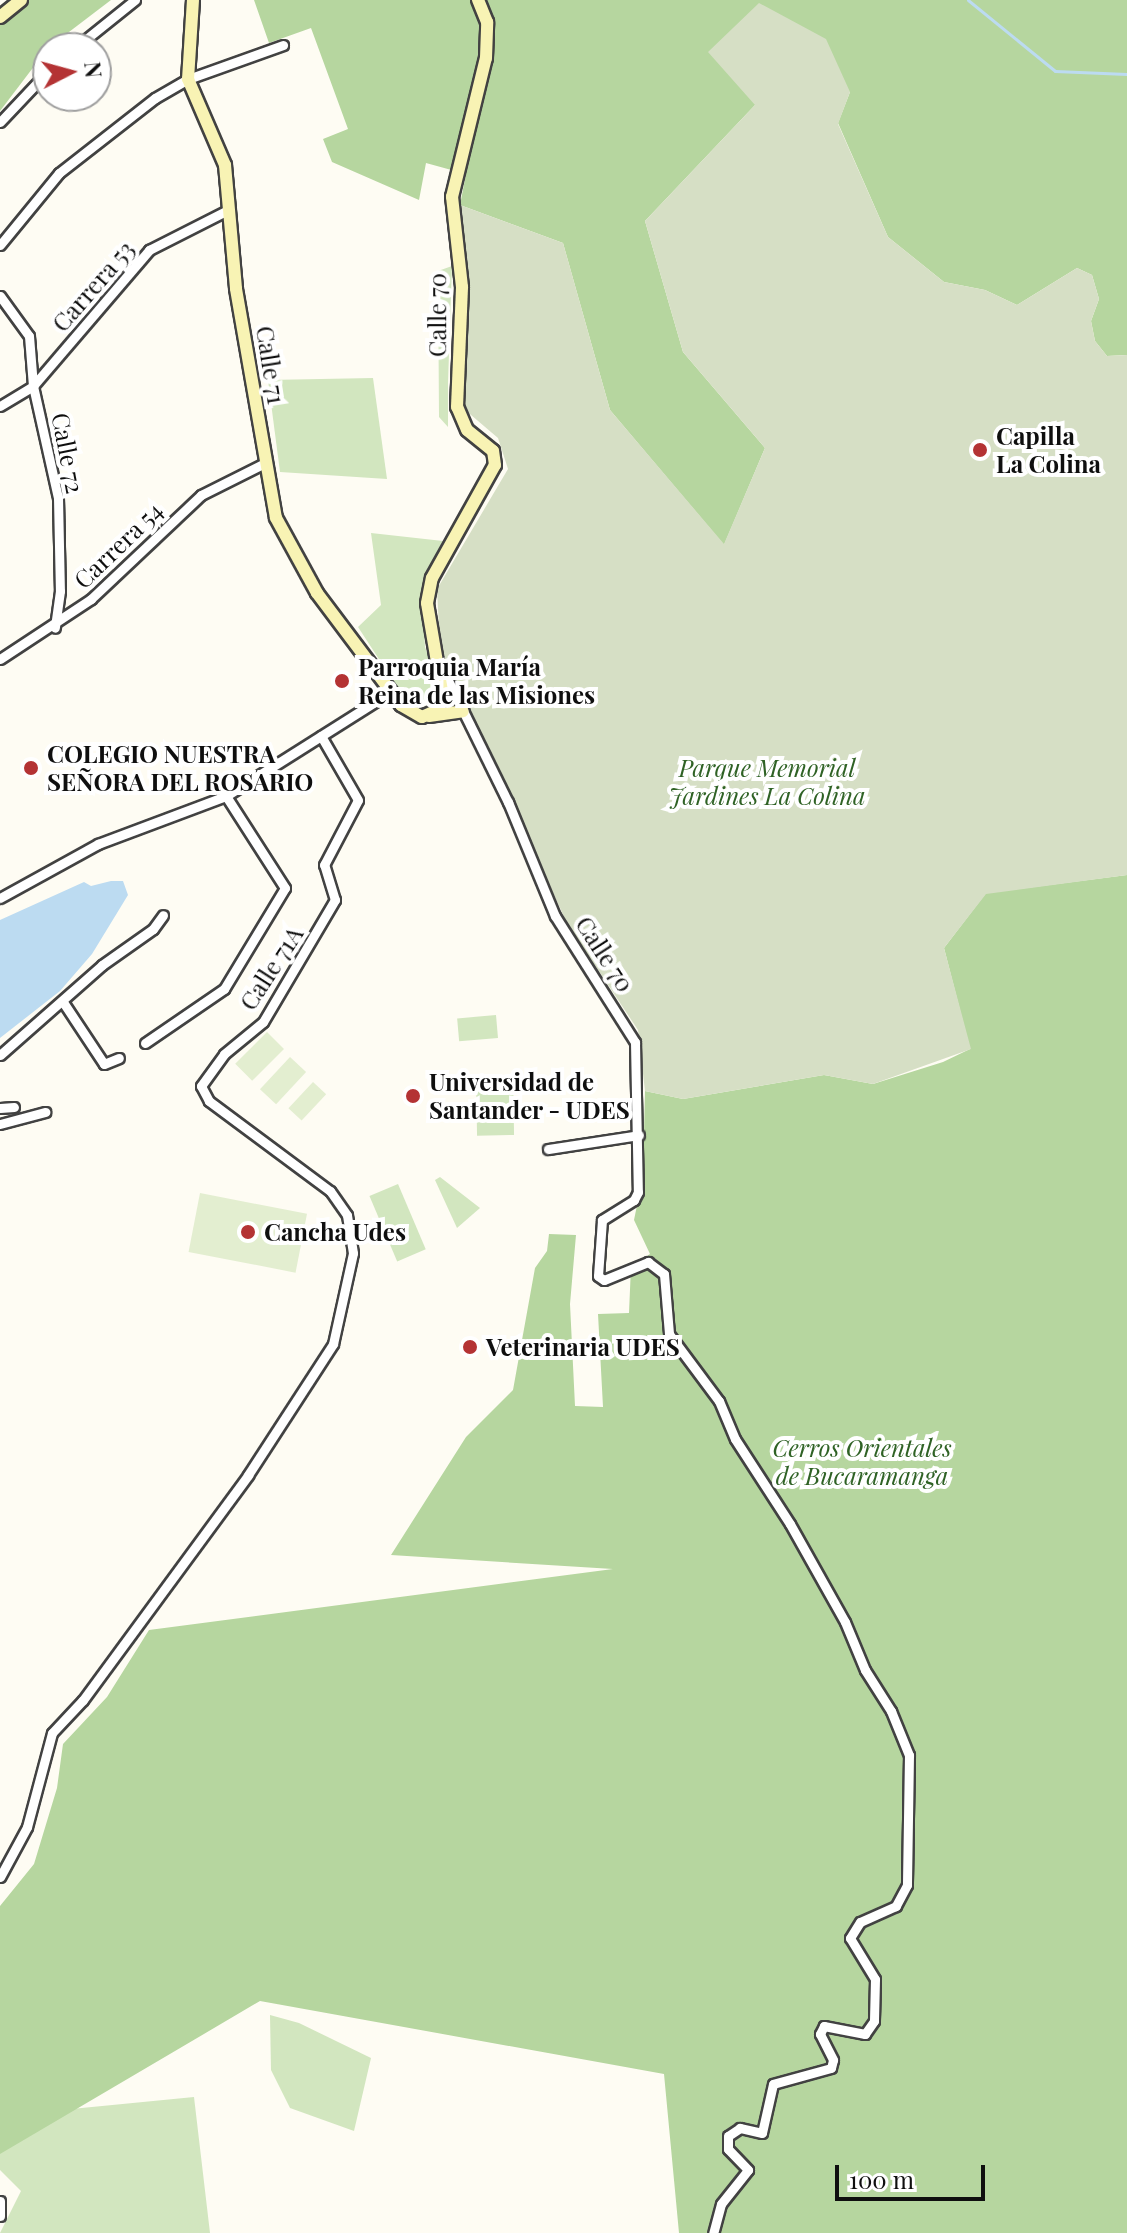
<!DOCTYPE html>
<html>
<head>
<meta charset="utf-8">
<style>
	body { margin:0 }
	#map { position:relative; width:1127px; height:2233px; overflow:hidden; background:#fefcf3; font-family:"Playfair Display",serif }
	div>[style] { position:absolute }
	.green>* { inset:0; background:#d2e6bf; transform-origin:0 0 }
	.forest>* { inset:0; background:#b6d69f }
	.cemetery>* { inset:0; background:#d6dfc5 }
	.pitch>* { inset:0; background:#e3eed0; transform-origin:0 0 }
	.water>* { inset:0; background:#bcdbf1 }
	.stream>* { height:3px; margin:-1.5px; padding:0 1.5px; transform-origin:1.5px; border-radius:1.5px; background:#bcdbf1 }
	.roads { filter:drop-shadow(2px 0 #424242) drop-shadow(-2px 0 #424242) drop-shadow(0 2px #424242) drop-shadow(0 -2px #424242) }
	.street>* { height:9px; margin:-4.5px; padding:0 4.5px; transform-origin:4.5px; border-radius:4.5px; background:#fff }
	.secondary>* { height:12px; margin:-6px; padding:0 6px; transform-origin:6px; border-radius:6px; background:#f8f3b4 }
	.dots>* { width:22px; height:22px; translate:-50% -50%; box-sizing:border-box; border:4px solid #fff; border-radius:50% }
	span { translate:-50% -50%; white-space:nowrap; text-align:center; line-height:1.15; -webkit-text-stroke:8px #fff; paint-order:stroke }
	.street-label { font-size:24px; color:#0f0f0f }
	.poi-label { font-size:24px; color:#0f0f0f; font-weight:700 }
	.left { translate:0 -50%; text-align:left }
	.park-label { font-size:24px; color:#2f6225; font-style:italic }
	.north { position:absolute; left:32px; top:32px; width:80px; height:80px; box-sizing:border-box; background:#fff; border:2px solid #9f9f9f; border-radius:50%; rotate:84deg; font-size:22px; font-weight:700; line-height:32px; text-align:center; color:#0f0f0f }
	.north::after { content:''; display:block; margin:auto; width:28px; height:36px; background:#b43334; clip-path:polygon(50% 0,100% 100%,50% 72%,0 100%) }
	.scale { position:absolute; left:835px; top:2165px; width:150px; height:36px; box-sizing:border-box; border:4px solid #0f0f0f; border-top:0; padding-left:10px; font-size:24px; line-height:28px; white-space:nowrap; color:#0f0f0f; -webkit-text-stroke:6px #fff; paint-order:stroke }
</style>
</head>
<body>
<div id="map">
	<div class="green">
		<i style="clip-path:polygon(452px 266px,448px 383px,448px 427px,439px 417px,438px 271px)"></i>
		<i style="clip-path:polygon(373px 378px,387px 479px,280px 472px,268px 380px)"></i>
		<i style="clip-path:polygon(371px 533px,443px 541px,425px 575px,422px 595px,425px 647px,437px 680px,437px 690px,425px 702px,403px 696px,358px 627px,381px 605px)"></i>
		<i style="left:496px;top:1015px;width:23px;height:39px;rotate:85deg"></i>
		<i style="left:513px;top:1075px;width:60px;height:37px;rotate:89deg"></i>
		<i style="clip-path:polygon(440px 1177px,480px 1208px,457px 1228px,435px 1180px)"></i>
		<i style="left:398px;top:1184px;width:71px;height:31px;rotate:67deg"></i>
		<i style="clip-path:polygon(270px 2015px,299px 2023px,371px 2058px,354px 2131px,290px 2108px,271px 2070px)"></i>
		<i style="clip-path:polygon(194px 2097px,210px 2233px,0 2233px,21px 2191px,0 2170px,0 2116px)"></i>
	</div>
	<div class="forest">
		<i style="clip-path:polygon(16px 0,111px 0,48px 48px,0 111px,0 14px)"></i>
		<i style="clip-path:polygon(254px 0,1127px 0,1127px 355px,1107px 356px,1095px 341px,1091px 321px,1099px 299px,1092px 275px,1077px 268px,1017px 305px,985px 290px,944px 282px,888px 237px,838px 123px,850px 92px,756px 104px,645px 221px,683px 352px,765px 448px,724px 545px,610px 410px,563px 243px,460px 205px,466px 174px,426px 163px,419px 200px,332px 162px,323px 139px,348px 129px,311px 28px,269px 43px)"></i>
		<i style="clip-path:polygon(1127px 875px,1127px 2233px,679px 2233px,664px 2074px,260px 2001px,0 2154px,0 1906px,34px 1864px,57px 1788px,63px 1744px,107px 1697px,149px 1630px,613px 1569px,391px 1555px,466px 1437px,513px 1390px,535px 1268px,547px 1251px,549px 1234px,576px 1235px,570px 1304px,575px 1406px,603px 1407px,598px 1314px,629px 1313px,631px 1266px,650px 1254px,634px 1220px,643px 1176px,645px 1091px,683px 1099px,824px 1075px,873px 1084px,943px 1062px,970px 1049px,944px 948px,986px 893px)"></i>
	</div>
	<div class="cemetery">
		<i style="clip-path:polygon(759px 3px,826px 39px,850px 92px,838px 124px,888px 237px,944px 282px,985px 290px,1017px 305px,1077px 268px,1092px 275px,1099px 299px,1091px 321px,1095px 341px,1107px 356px,1127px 355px,1127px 875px,986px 894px,944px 948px,971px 1049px,873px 1084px,824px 1075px,683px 1099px,645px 1091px,638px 1030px,567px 923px,440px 649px,437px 589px,508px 469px,498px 438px,464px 409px,468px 296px,460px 205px,563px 243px,610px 410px,724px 544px,765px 448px,683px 352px,645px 221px,755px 105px,708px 52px)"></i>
	</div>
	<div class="pitch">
		<i style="left:267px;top:1032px;width:24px;height:45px;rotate:45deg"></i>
		<i style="left:290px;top:1057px;width:22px;height:44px;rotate:43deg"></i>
		<i style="left:313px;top:1082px;width:18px;height:36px;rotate:43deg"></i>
		<i style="left:200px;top:1193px;width:109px;height:60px;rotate:11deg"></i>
	</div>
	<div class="water">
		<i style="clip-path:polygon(111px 881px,123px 881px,128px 895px,92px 954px,60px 991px,0 1038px,0 920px,84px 882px,91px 886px)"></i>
	</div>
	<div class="stream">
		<i style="left:968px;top:0;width:112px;rotate:39.2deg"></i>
		<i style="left:1055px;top:71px;width:72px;rotate:2.4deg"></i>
	</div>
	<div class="roads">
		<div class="street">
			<i style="left:75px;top:48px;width:77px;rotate:-38.7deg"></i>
			<i style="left:0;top:122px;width:70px;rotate:-46.7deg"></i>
			<i style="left:0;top:245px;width:93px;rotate:-50.7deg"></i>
			<i style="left:59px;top:173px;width:122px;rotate:-38deg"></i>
			<i style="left:155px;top:98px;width:38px;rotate:-30deg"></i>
			<i style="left:188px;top:79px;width:101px;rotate:-19.7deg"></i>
			<i style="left:0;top:296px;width:49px;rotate:54.1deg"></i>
			<i style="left:29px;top:336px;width:50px;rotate:85.4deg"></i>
			<i style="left:33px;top:386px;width:115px;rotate:77.4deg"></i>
			<i style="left:58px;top:498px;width:93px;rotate:88.8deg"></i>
			<i style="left:60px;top:591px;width:37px;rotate:98deg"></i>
			<i style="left:0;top:406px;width:39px;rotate:-31deg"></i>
			<i style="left:33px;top:386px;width:179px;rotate:-49.5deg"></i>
			<i style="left:149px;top:250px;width:89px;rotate:-26.9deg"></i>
			<i style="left:0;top:659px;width:109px;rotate:-33.4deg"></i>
			<i style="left:91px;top:599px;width:151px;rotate:-43.4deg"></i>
			<i style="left:201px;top:495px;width:72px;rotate:-26.6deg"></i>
			<i style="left:441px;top:666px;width:152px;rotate:63.8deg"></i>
			<i style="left:508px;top:802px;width:123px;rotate:67.6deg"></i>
			<i style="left:555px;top:916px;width:149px;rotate:57.6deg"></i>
			<i style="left:635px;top:1042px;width:150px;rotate:88.9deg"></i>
			<i style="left:638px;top:1192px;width:9px;rotate:117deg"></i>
			<i style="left:634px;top:1200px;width:38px;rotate:148deg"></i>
			<i style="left:602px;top:1220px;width:56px;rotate:94.1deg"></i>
			<i style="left:598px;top:1276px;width:7px;rotate:34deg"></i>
			<i style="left:604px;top:1280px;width:48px;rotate:-22.2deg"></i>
			<i style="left:648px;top:1262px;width:20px;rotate:37deg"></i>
			<i style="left:664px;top:1274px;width:60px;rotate:85.2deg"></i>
			<i style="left:669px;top:1334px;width:84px;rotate:53.3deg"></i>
			<i style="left:719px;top:1401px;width:41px;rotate:67.2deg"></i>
			<i style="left:735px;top:1439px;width:101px;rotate:57.1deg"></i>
			<i style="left:790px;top:1524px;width:112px;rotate:60.7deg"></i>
			<i style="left:845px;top:1622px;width:52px;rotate:67.4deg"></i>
			<i style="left:865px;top:1670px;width:49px;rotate:57.6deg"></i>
			<i style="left:891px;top:1711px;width:48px;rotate:67.8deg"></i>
			<i style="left:909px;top:1755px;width:130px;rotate:90.9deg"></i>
			<i style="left:907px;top:1885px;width:24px;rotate:118deg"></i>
			<i style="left:896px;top:1906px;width:39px;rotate:156deg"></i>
			<i style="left:860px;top:1922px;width:19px;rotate:122deg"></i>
			<i style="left:850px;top:1938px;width:48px;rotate:58.6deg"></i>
			<i style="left:875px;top:1979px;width:42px;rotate:91.4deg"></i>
			<i style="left:874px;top:2021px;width:16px;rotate:125deg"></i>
			<i style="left:865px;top:2034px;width:42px;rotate:-169deg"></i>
			<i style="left:824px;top:2026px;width:9px;rotate:117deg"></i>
			<i style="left:820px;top:2034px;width:29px;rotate:63deg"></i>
			<i style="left:833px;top:2060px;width:8px;rotate:104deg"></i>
			<i style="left:831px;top:2068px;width:60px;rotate:164.6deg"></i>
			<i style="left:773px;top:2084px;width:50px;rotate:102.7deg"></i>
			<i style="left:762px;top:2133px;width:23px;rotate:-167deg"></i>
			<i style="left:740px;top:2128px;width:14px;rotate:146deg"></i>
			<i style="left:728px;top:2136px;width:13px;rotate:90deg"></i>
			<i style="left:728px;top:2149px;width:29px;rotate:46deg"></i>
			<i style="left:748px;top:2170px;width:43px;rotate:128.5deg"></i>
			<i style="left:721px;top:2204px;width:30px;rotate:105deg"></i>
			<i style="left:0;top:898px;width:112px;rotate:-28.9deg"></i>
			<i style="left:98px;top:844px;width:137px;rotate:-20.6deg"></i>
			<i style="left:226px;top:796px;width:196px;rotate:-32.3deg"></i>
			<i style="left:63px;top:1002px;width:74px;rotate:56.5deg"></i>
			<i style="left:104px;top:1064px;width:16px;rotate:-22deg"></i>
			<i style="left:145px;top:1043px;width:96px;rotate:-34.4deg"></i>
			<i style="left:224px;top:989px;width:118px;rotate:-58.9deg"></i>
			<i style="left:285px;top:888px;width:109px;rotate:-122.7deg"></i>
			<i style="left:0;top:1055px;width:136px;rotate:-41.4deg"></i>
			<i style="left:102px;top:965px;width:62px;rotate:-35.2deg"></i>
			<i style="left:153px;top:929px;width:17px;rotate:-54deg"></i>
			<i style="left:0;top:1108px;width:14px;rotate:-4deg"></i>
			<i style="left:0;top:1124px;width:47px;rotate:-14.9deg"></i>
			<i style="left:548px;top:1149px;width:92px;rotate:-8.7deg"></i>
			<i style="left:0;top:1877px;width:57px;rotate:-61.6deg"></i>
			<i style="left:27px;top:1827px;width:97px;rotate:-75.1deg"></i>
			<i style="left:52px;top:1733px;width:45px;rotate:-46.8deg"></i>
			<i style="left:83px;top:1700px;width:279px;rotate:-53.7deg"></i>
			<i style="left:248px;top:1475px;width:156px;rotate:-57deg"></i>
			<i style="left:333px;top:1344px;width:93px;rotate:-77.6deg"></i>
			<i style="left:353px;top:1253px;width:38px;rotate:-99deg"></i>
			<i style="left:347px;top:1215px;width:29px;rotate:-125deg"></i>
			<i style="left:330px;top:1191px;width:151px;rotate:-143.4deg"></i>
			<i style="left:209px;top:1101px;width:17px;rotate:-118deg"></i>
			<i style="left:201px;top:1086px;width:39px;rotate:-54deg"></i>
			<i style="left:224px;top:1054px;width:50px;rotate:-39.4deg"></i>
			<i style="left:263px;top:1022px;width:142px;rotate:-59.5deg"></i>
			<i style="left:335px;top:900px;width:37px;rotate:-107deg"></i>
			<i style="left:324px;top:865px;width:73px;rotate:-62.4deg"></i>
			<i style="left:358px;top:800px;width:74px;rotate:-120deg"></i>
			<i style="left:0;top:2201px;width:15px;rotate:90deg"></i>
		</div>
		<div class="secondary">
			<i style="left:193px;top:0;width:79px;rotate:93.6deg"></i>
			<i style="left:188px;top:79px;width:94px;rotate:66.7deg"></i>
			<i style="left:225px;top:165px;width:124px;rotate:84.9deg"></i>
			<i style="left:236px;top:289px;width:232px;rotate:80.1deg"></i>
			<i style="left:276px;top:518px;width:85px;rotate:61.3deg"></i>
			<i style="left:317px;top:593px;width:140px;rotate:53.1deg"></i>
			<i style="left:401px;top:705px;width:24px;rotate:30deg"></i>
			<i style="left:422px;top:717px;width:17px;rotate:-24deg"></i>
			<i style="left:438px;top:710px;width:14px;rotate:-69deg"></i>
			<i style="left:443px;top:697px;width:95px;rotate:-99.7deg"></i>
			<i style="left:427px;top:603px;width:25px;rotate:-79deg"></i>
			<i style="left:432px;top:578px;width:129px;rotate:-60.9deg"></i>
			<i style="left:495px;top:465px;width:14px;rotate:-98deg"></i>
			<i style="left:493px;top:451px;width:33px;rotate:-141deg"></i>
			<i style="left:467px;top:430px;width:25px;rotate:-113deg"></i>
			<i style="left:457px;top:407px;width:120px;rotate:-87.6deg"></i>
			<i style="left:462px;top:287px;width:91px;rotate:-96.3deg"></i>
			<i style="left:452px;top:197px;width:143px;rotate:-76.3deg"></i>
			<i style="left:486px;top:58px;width:36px;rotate:-88deg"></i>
			<i style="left:487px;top:22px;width:24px;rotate:-112deg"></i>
			<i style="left:0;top:17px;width:27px;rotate:-39deg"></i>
			<i style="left:429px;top:716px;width:34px;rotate:-8deg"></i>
		</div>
	</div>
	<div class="dots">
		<i style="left:980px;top:450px;background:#b43334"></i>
		<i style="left:342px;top:681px;background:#b43334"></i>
		<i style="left:31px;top:768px;background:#b43334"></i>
		<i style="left:413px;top:1096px;background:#b43334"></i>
		<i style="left:248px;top:1232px;background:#b43334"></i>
		<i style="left:470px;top:1347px;background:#b43334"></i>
	</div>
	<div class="street-label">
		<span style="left:93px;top:286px;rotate:-49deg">Carrera 53</span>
		<span style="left:437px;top:315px;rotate:-90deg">Calle 70</span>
		<span style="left:271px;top:365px;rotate:81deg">Calle 71</span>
		<span style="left:68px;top:453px;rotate:79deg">Calle 72</span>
		<span style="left:118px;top:545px;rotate:-44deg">Carrera 54</span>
		<span style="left:605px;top:954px;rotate:57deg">Calle 70</span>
		<span style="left:271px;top:968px;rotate:-57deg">Calle 71A</span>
	</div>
	<div class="poi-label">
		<span class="left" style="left:996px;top:450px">Capilla<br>La Colina</span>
		<span class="left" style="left:358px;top:681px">Parroquia María<br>Reina de las Misiones</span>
		<span class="left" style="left:47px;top:768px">COLEGIO NUESTRA<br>SEÑORA DEL ROSARIO</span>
		<span class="left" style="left:429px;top:1096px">Universidad de<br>Santander - UDES</span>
		<span class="left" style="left:264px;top:1232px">Cancha Udes</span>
		<span class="left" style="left:486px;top:1347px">Veterinaria UDES</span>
	</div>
	<div class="park-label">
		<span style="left:767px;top:782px">Parque Memorial<br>Jardines La Colina</span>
		<span style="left:862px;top:1462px">Cerros Orientales<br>de Bucaramanga</span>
	</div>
	<div class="north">N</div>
	<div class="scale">100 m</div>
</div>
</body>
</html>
